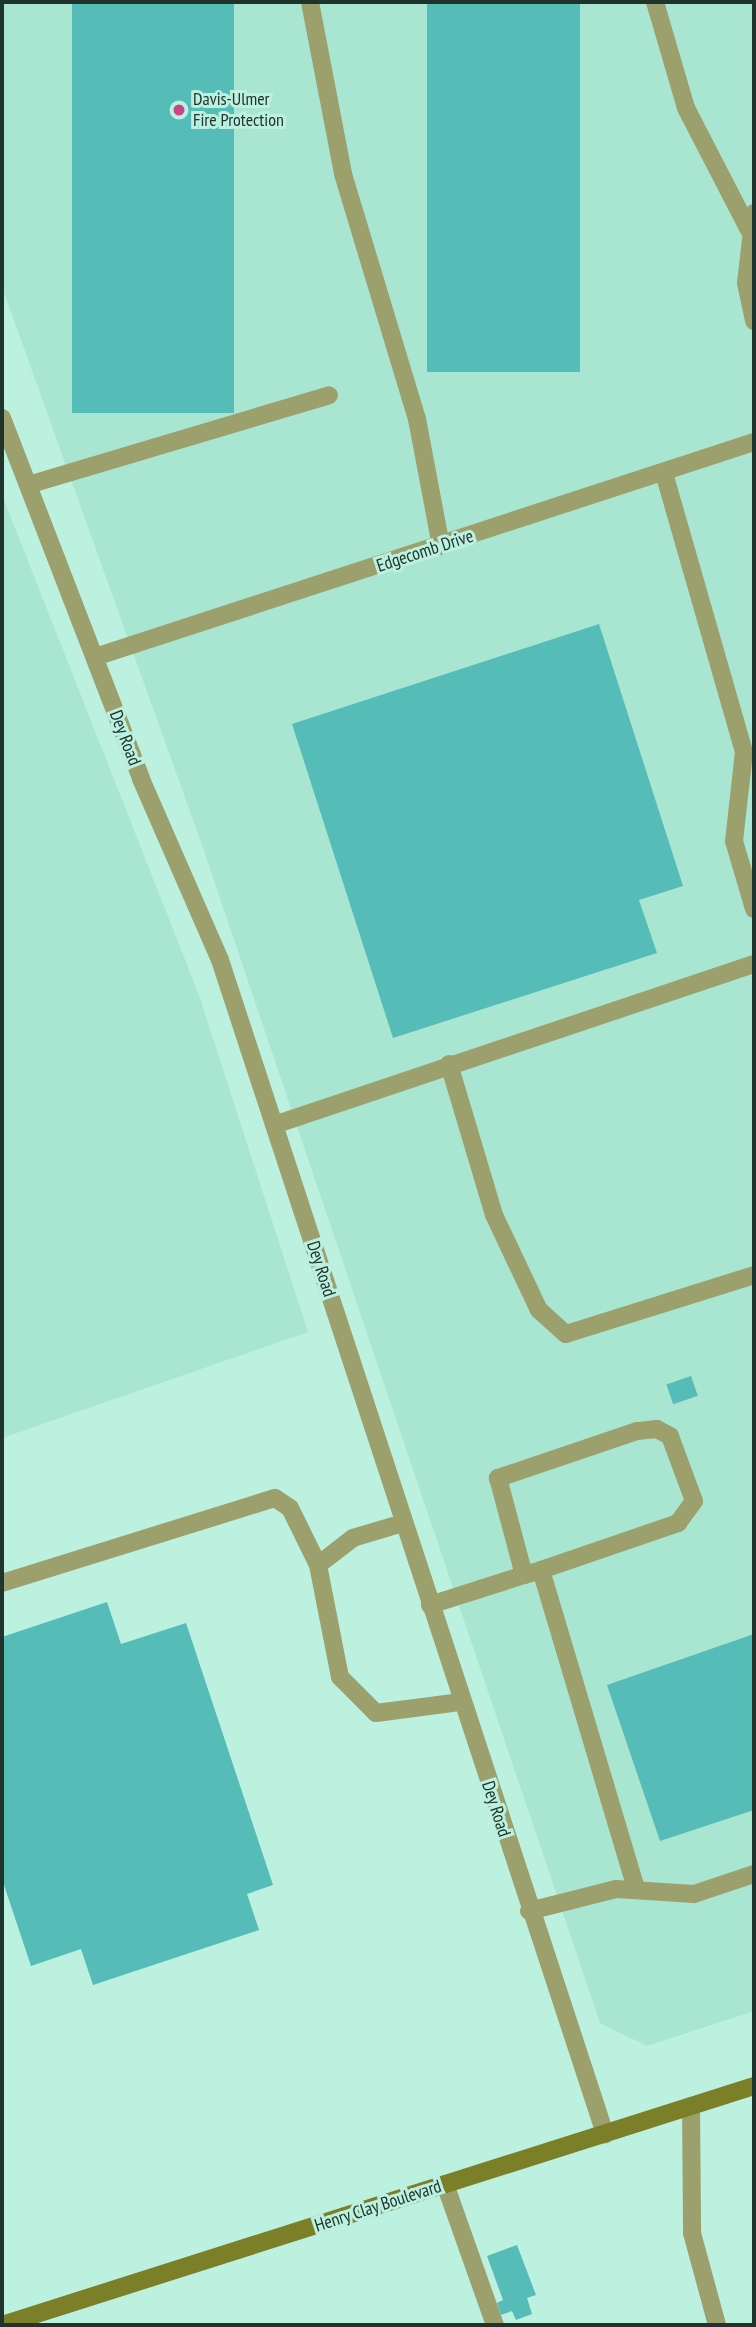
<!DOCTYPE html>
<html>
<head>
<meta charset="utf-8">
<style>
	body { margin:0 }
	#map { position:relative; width:756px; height:2327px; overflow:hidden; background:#bcf0df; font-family:"PT Sans Narrow",sans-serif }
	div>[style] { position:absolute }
	.built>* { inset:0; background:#a9e6d2 }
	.building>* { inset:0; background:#55bcb8; transform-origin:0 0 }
	.lane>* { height:18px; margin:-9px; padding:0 9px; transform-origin:9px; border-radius:9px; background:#9ca06c }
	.street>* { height:18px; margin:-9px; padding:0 9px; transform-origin:9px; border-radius:9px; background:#9ca06c }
	.secondary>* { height:18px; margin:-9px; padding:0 9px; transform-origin:9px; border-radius:9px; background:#7b7f28 }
	.dots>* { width:19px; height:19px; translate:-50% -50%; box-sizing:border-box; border:4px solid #bcf0df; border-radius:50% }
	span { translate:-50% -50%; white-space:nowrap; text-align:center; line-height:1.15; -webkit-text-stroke:6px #bcf0df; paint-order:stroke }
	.poi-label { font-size:18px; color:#20342e }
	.left { translate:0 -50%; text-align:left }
	.street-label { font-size:18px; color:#20342e }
	.frame { position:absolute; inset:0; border:4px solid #20342e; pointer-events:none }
</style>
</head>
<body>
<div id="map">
	<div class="built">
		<i style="clip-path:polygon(2px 2px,754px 2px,754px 2011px,647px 2046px,600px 2023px,202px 845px,2px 287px)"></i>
		<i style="clip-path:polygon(2px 495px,199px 995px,308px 1332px,2px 1438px)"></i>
	</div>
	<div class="building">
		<i style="left:72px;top:2px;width:162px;height:411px"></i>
		<i style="left:427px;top:2px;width:153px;height:370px"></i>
		<i style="clip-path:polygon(599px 624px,683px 886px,639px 900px,657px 953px,393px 1038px,292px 724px)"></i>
		<i style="left:691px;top:1376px;width:21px;height:26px;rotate:71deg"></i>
		<i style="clip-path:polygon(107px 1602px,121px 1644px,186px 1623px,273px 1885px,247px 1894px,259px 1930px,93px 1985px,81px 1949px,31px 1966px,2px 1879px,2px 1637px)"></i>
		<i style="clip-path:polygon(754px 1634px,754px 1810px,660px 1841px,607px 1685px)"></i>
		<i style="clip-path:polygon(517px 2245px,536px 2295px,527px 2298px,532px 2314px,516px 2320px,512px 2311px,501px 2315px,497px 2303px,503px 2300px,487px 2256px)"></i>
	</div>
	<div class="lane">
		<i style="left:310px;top:2px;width:175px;rotate:79.1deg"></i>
		<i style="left:343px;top:174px;width:256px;rotate:73.2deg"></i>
		<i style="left:417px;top:419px;width:129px;rotate:79.3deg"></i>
		<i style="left:655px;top:2px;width:110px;rotate:73.7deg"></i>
		<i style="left:686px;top:108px;width:137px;rotate:62.7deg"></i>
		<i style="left:754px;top:213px;width:70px;rotate:96.5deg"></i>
		<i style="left:746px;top:283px;width:39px;rotate:78deg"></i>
		<i style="left:664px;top:473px;width:290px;rotate:74deg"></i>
		<i style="left:744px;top:752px;width:90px;rotate:96.4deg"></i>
		<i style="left:734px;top:841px;width:71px;rotate:73.6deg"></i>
		<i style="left:28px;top:485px;width:314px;rotate:-16.6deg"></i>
		<i style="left:449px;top:1064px;width:158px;rotate:73.4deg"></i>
		<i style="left:494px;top:1215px;width:105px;rotate:64.7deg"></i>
		<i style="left:539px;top:1310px;width:36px;rotate:42deg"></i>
		<i style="left:566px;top:1334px;width:197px;rotate:-17.4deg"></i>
		<i style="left:274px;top:1125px;width:506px;rotate:-18.54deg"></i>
		<i style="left:403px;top:1523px;width:52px;rotate:163.3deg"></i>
		<i style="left:353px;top:1538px;width:44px;rotate:142.4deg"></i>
		<i style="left:318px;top:1565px;width:114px;rotate:78.9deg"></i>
		<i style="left:340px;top:1677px;width:51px;rotate:45deg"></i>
		<i style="left:376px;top:1713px;width:86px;rotate:-7.4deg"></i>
		<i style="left:541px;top:1570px;width:332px;rotate:73.4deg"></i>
		<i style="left:2px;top:1583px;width:286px;rotate:-17.3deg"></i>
		<i style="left:275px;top:1498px;width:18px;rotate:34deg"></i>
		<i style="left:290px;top:1508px;width:64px;rotate:63.8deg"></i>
		<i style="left:430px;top:1605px;width:99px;rotate:-17.7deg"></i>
		<i style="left:524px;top:1575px;width:18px;rotate:-16deg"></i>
		<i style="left:541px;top:1570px;width:145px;rotate:-18.9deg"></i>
		<i style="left:678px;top:1523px;width:27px;rotate:-54deg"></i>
		<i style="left:694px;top:1501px;width:69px;rotate:-110.3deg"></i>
		<i style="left:670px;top:1436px;width:15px;rotate:-152deg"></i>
		<i style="left:657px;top:1429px;width:20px;rotate:174deg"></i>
		<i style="left:637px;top:1431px;width:147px;rotate:161.3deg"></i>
		<i style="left:498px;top:1478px;width:100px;rotate:75deg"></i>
		<i style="left:529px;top:1911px;width:90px;rotate:-14.2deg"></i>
		<i style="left:616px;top:1889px;width:78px;rotate:3.7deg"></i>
		<i style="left:694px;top:1894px;width:63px;rotate:-18.4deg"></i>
		<i style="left:691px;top:2106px;width:127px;rotate:89.5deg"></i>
		<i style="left:692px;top:2233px;width:95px;rotate:74.8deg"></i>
		<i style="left:445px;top:2184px;width:150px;rotate:70.5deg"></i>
	</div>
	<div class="street">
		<i style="left:2px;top:418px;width:387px;rotate:68.9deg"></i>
		<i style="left:141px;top:779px;width:197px;rotate:66.4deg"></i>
		<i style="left:220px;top:960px;width:1236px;rotate:71.84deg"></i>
		<i style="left:95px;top:657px;width:693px;rotate:-18.07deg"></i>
	</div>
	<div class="secondary">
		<i style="left:2px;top:2325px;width:789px;rotate:-17.63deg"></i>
	</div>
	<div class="dots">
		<i style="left:179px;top:110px;background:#ca468a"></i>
	</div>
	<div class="poi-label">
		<span class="left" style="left:193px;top:110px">Davis-Ulmer<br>Fire Protection</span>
	</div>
	<div class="street-label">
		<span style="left:425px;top:551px;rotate:-18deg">Edgecomb Drive</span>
		<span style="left:125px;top:738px;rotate:69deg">Dey Road</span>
		<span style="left:321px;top:1269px;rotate:72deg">Dey Road</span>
		<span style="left:496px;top:1809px;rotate:72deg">Dey Road</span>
		<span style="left:378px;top:2206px;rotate:-18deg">Henry Clay Boulevard</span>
	</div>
	<div class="frame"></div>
</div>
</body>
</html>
